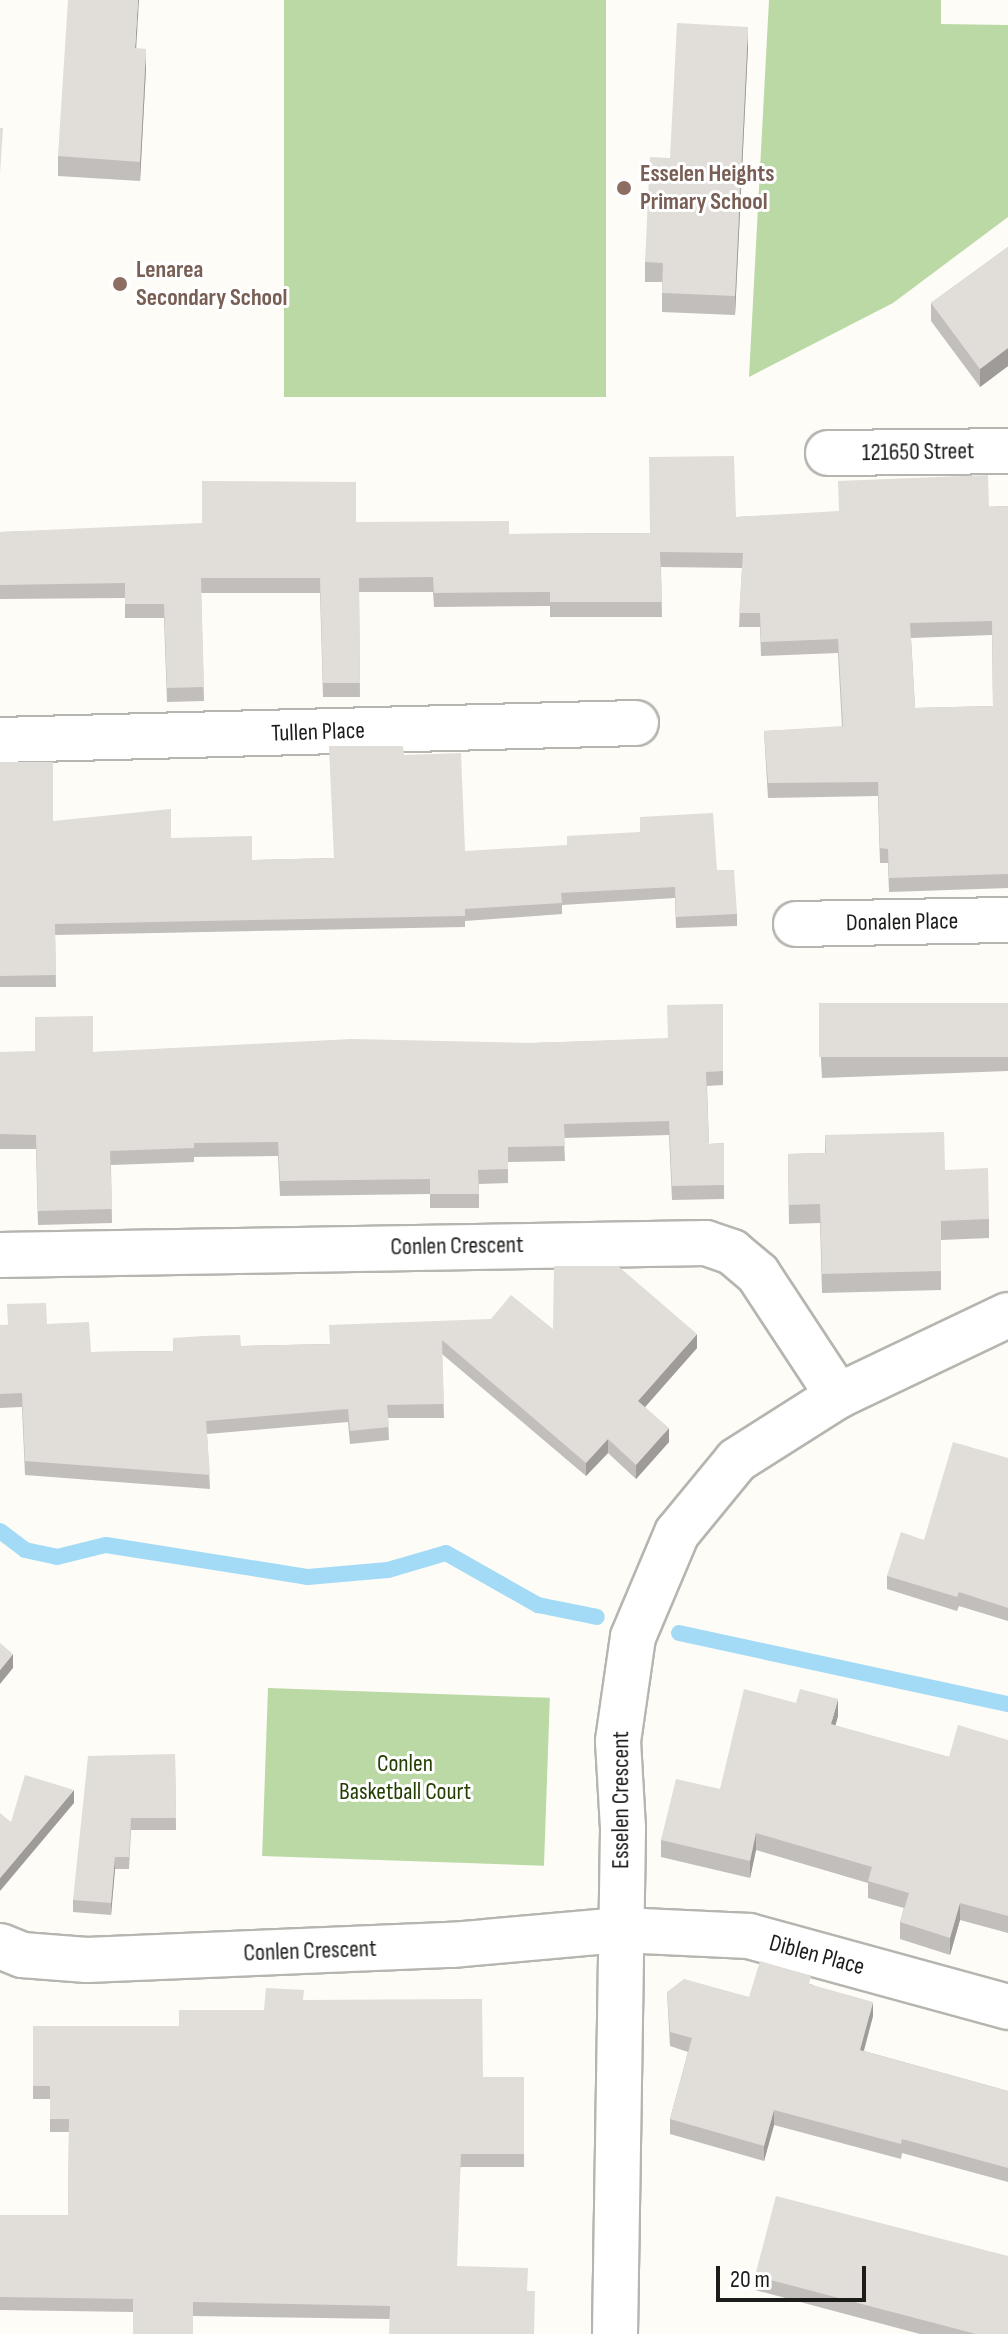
<!DOCTYPE html>
<html>
<head>
<meta charset="utf-8">
<style>
	body { margin:0 }
	#map { position:relative; width:1008px; height:2334px; overflow:hidden; background:#fdfcf6; font-family:"Sofia Sans Condensed",sans-serif }
	div>[style] { position:absolute }
	.green>* { inset:0; background:#bbd9a4; transform-origin:0 0 }
	.stream>* { height:16px; margin:-8px; padding:0 8px; transform-origin:8px; border-radius:8px; background:#a3dbf7 }
	.roads { filter:drop-shadow(2px 0 #b6b5b0) drop-shadow(-2px 0 #b6b5b0) drop-shadow(0 2px #b6b5b0) drop-shadow(0 -2px #b6b5b0) }
	.minor>* { height:44px; margin:-22px; padding:0 22px; transform-origin:22px; border-radius:22px; background:#fff }
	.wall>* { inset:0; background:#c2bebb }
	.shaded-wall>* { inset:0; background:#9e9b98 }
	.building>* { inset:0; background:#e1ddd9; transform-origin:0 0 }
	.dots>* { width:22px; height:22px; translate:-50% -50%; box-sizing:border-box; border:4px solid #fff; border-radius:50% }
	span { translate:-50% -50%; white-space:nowrap; text-align:center; line-height:1.15; -webkit-text-stroke:6px #fff; paint-order:stroke }
	.education-label { font-size:24px; color:#785e54; font-weight:700 }
	.left { translate:0 -50%; text-align:left }
	.street-label { font-size:24px; color:#1c1c1a }
	.park-label { font-size:24px; color:#223e00 }
	.scale { position:absolute; left:716px; top:2266px; width:150px; height:36px; box-sizing:border-box; border:4px solid #1c1c1a; border-top:0; padding-left:10px; font-size:24px; line-height:28px; white-space:nowrap; color:#1c1c1a; -webkit-text-stroke:6px #fff; paint-order:stroke }
</style>
</head>
<body>
<div id="map">
	<div class="green">
		<i style="left:284px;top:0;width:322px;height:397px"></i>
		<i style="clip-path:polygon(769px 0,941px 0,941px 24px,1008px 25px,1008px 217px,893px 303px,749px 377px)"></i>
		<i style="left:268px;top:1688px;width:282px;height:168px;rotate:2deg"></i>
	</div>
	<div class="stream">
		<i style="left:0;top:1531px;width:31px;rotate:37deg"></i>
		<i style="left:25px;top:1550px;width:33px;rotate:12deg"></i>
		<i style="left:57px;top:1557px;width:50px;rotate:-13.8deg"></i>
		<i style="left:106px;top:1545px;width:205px;rotate:9deg"></i>
		<i style="left:308px;top:1577px;width:80px;rotate:-5deg"></i>
		<i style="left:388px;top:1570px;width:60px;rotate:-16.3deg"></i>
		<i style="left:446px;top:1553px;width:106px;rotate:29.5deg"></i>
		<i style="left:538px;top:1605px;width:60px;rotate:11.5deg"></i>
		<i style="left:679px;top:1633px;width:337px;rotate:12.2deg"></i>
	</div>
	<div class="roads">
		<div class="minor">
			<i style="left:828px;top:453px;width:180px;rotate:-0.6deg"></i>
			<i style="left:0;top:740px;width:636px;rotate:-1.53deg"></i>
			<i style="left:796px;top:924px;width:212px;rotate:-1.1deg"></i>
			<i style="left:0;top:1255px;width:706px;rotate:-0.97deg"></i>
			<i style="left:706px;top:1243px;width:28px;rotate:19deg"></i>
			<i style="left:732px;top:1252px;width:34px;rotate:40deg"></i>
			<i style="left:758px;top:1274px;width:146px;rotate:56.7deg"></i>
			<i style="left:0;top:1946px;width:24px;rotate:22deg"></i>
			<i style="left:22px;top:1955px;width:65px;rotate:4.4deg"></i>
			<i style="left:87px;top:1960px;width:365px;rotate:-2.4deg"></i>
			<i style="left:452px;top:1945px;width:170px;rotate:-5.1deg"></i>
			<i style="left:621px;top:1930px;width:128px;rotate:2.7deg"></i>
			<i style="left:749px;top:1936px;width:269px;rotate:15.3deg"></i>
			<i style="left:615px;top:2334px;width:506px;rotate:-89.09deg"></i>
			<i style="left:623px;top:1828px;width:87px;rotate:-93.3deg"></i>
			<i style="left:618px;top:1741px;width:105px;rotate:-81.8deg"></i>
			<i style="left:633px;top:1637px;width:113px;rotate:-67.1deg"></i>
			<i style="left:677px;top:1533px;width:94px;rotate:-50.6deg"></i>
			<i style="left:737px;top:1460px;width:120px;rotate:-32.4deg"></i>
			<i style="left:838px;top:1396px;width:188px;rotate:-25.5deg"></i>
		</div>
	</div>
	<div class="wall">
		<i style="clip-path:polygon(748px 47px,735px 315px,662px 312px,662px 282px,645px 282px,645px 262px,670px 158px)"></i>
		<i style="clip-path:polygon(146px 68px,140px 181px,58px 176px,58px 156px)"></i>
		<i style="clip-path:polygon(1008px 247px,1008px 366px,980px 387px,931px 321px,931px 303px)"></i>
		<i style="clip-path:polygon(evenodd,1008px 506px,1008px 888px,889px 892px,888px 863px,880px 863px,878px 796px,768px 798px,764px 731px,842px 727px,838px 653px,761px 656px,760px 627px,739px 627px,742px 568px,661px 567px,662px 617px,550px 617px,550px 606px,434px 607px,433px 592px,359px 592px,360px 697px,323px 697px,320px 593px,201px 593px,204px 701px,167px 702px,164px 618px,125px 618px,125px 598px,0 599px,0 532px,356px 522px,509px 534px,650px 533px,736px 517px,1008px 506px,992px 635px,993px 706px,915px 708px,911px 638px,992px 635px)"></i>
		<i style="clip-path:polygon(404px 755px,465px 851px,717px 870px,737px 914px,737px 926px,676px 928px,675px 898px,562px 905px,562px 914px,465px 921px,465px 927px,55px 935px,56px 987px,0 987px,0 762px,53px 821px,171px 838px,252px 860px,334px 858px)"></i>
		<i style="clip-path:polygon(1008px 1003px,1008px 1071px,822px 1078px,819px 1024px)"></i>
		<i style="clip-path:polygon(723px 1004px,723px 1085px,707px 1086px,709px 1144px,724px 1143px,724px 1199px,672px 1200px,669px 1135px,564px 1138px,565px 1161px,508px 1162px,508px 1183px,479px 1184px,479px 1208px,430px 1208px,430px 1194px,280px 1196px,278px 1156px,194px 1157px,194px 1162px,111px 1165px,112px 1223px,38px 1225px,36px 1149px,0 1149px,0 1052px,93px 1052px,532px 1043px,667px 1039px)"></i>
		<i style="clip-path:polygon(825px 1135px,945px 1170px,989px 1219px,989px 1238px,941px 1240px,941px 1290px,822px 1293px,820px 1223px,789px 1224px,788px 1154px,825px 1153px)"></i>
		<i style="clip-path:polygon(47px 1324px,91px 1352px,173px 1351px,241px 1346px,329px 1344px,553px 1329px,697px 1348px,645px 1407px,669px 1442px,636px 1479px,608px 1453px,586px 1476px,442px 1354px,444px 1418px,388px 1418px,389px 1440px,350px 1444px,348px 1422px,207px 1434px,210px 1489px,25px 1475px,22px 1407px,0 1408px,0 1325px)"></i>
		<i style="clip-path:polygon(1008px 1458px,1008px 1621px,959px 1606px,957px 1611px,887px 1589px,887px 1576px)"></i>
		<i style="clip-path:polygon(838px 1716px,835px 1726px,949px 1757px,1008px 1740px,1008px 1933px,960px 1920px,950px 1955px,900px 1939px,900px 1922px,904px 1908px,868px 1898px,868px 1883px,756px 1850px,750px 1878px,661px 1857px,661px 1840px,720px 1789px)"></i>
		<i style="clip-path:polygon(175px 1754px,176px 1830px,131px 1830px,129px 1869px,115px 1869px,111px 1915px,73px 1912px,73px 1900px)"></i>
		<i style="clip-path:polygon(811px 1984px,873px 2016px,864px 2051px,1008px 2091px,1008px 2182px,902px 2153px,901px 2159px,774px 2125px,764px 2161px,670px 2134px,670px 2119px,688px 2052px,670px 2046px,667px 1992px,749px 1997px)"></i>
		<i style="clip-path:polygon(304px 2000px,483px 2077px,524px 2077px,524px 2167px,461px 2167px,390px 2319px,193px 2316px,133px 2312px,0 2310px,0 2215px,68px 2215px,69px 2132px,50px 2132px,50px 2099px,33px 2099px,33px 2026px,179px 2026px,264px 2010px)"></i>
		<i style="clip-path:polygon(755px 2276px,1008px 2334px,920px 2334px,755px 2290px)"></i>
	</div>
	<div class="shaded-wall">
		<i style="clip-path:polygon(138px 0,139px 0,135px 68px,135px 48px)"></i>
		<i style="clip-path:polygon(748px 27px,748px 47px,735px 315px,735px 296px)"></i>
		<i style="clip-path:polygon(146px 49px,146px 68px,140px 181px,140px 162px)"></i>
		<i style="clip-path:polygon(1008px 348px,1008px 366px,980px 387px,980px 369px)"></i>
		<i style="clip-path:polygon(697px 1334px,697px 1348px,638px 1415px,638px 1401px)"></i>
		<i style="clip-path:polygon(669px 1428px,669px 1442px,636px 1479px,636px 1465px)"></i>
		<i style="clip-path:polygon(608px 1439px,608px 1453px,586px 1476px,586px 1463px)"></i>
		<i style="clip-path:polygon(13px 1654px,13px 1668px,0 1684px,0 1670px)"></i>
		<i style="clip-path:polygon(838px 1699px,838px 1716px,831px 1741px,831px 1724px)"></i>
		<i style="clip-path:polygon(74px 1790px,74px 1803px,0 1891px,0 1878px)"></i>
		<i style="clip-path:polygon(756px 1833px,756px 1850px,750px 1878px,750px 1861px)"></i>
		<i style="clip-path:polygon(115px 1857px,115px 1869px,111px 1915px,111px 1903px)"></i>
		<i style="clip-path:polygon(960px 1903px,960px 1920px,950px 1955px,950px 1938px)"></i>
		<i style="clip-path:polygon(873px 2002px,873px 2016px,860px 2064px,860px 2050px)"></i>
		<i style="clip-path:polygon(774px 2110px,774px 2125px,764px 2161px,764px 2146px)"></i>
	</div>
	<div class="building">
		<i style="clip-path:polygon(68px 0,138px 0,135px 48px,146px 49px,140px 162px,58px 156px)"></i>
		<i style="clip-path:polygon(677px 23px,748px 27px,735px 296px,662px 293px,663px 263px,645px 262px,650px 157px,670px 158px)"></i>
		<i style="clip-path:polygon(0 128px,3px 128px,0 174px)"></i>
		<i style="clip-path:polygon(1008px 247px,1008px 348px,980px 369px,931px 303px)"></i>
		<i style="clip-path:polygon(evenodd,734px 456px,736px 517px,839px 511px,838px 481px,988px 475px,989px 507px,1008px 506px,1008px 874px,889px 878px,888px 849px,880px 848px,878px 782px,768px 783px,764px 731px,843px 726px,838px 639px,761px 642px,760px 613px,739px 613px,743px 553px,660px 552px,662px 602px,550px 602px,550px 592px,434px 593px,433px 577px,359px 578px,360px 683px,323px 683px,320px 578px,201px 578px,204px 687px,167px 688px,164px 604px,125px 604px,125px 583px,0 585px,0 532px,202px 523px,202px 481px,356px 482px,356px 522px,509px 521px,509px 534px,650px 533px,649px 457px,734px 456px,992px 621px,993px 706px,915px 708px,910px 623px,992px 621px)"></i>
		<i style="clip-path:polygon(329px 746px,403px 746px,404px 755px,461px 753px,465px 851px,567px 845px,567px 836px,640px 832px,640px 817px,713px 813px,717px 870px,734px 870px,737px 914px,676px 917px,675px 887px,561px 893px,562px 903px,465px 909px,465px 916px,55px 924px,56px 975px,0 976px,0 762px,53px 762px,53px 821px,171px 809px,171px 838px,252px 836px,252px 860px,334px 858px)"></i>
		<i style="left:1008px;top:1003px;width:54px;height:189px;rotate:90deg"></i>
		<i style="clip-path:polygon(723px 1004px,723px 1071px,706px 1072px,709px 1144px,724px 1143px,724px 1185px,672px 1186px,669px 1121px,564px 1124px,565px 1146px,508px 1147px,508px 1169px,478px 1170px,479px 1194px,430px 1194px,430px 1179px,280px 1181px,278px 1142px,194px 1143px,194px 1148px,110px 1151px,112px 1209px,38px 1211px,36px 1135px,0 1134px,0 1052px,35px 1051px,35px 1017px,93px 1016px,93px 1052px,352px 1039px,532px 1043px,668px 1038px,667px 1005px)"></i>
		<i style="clip-path:polygon(944px 1132px,945px 1170px,988px 1168px,989px 1219px,941px 1221px,941px 1271px,822px 1274px,820px 1204px,789px 1205px,788px 1154px,826px 1153px,825px 1135px)"></i>
		<i style="clip-path:polygon(554px 1266px,618px 1266px,697px 1334px,638px 1401px,669px 1428px,636px 1465px,608px 1439px,586px 1463px,442px 1340px,444px 1404px,387px 1405px,389px 1427px,350px 1431px,348px 1409px,206px 1421px,210px 1475px,25px 1461px,22px 1393px,0 1394px,0 1325px,8px 1325px,7px 1304px,46px 1303px,47px 1324px,89px 1322px,91px 1352px,173px 1351px,173px 1338px,203px 1336px,240px 1335px,241px 1346px,330px 1344px,329px 1325px,491px 1319px,511px 1295px,553px 1329px)"></i>
		<i style="clip-path:polygon(953px 1442px,1008px 1458px,1008px 1608px,959px 1592px,957px 1597px,887px 1576px,901px 1532px,924px 1540px)"></i>
		<i style="clip-path:polygon(0 1643px,13px 1654px,0 1670px)"></i>
		<i style="clip-path:polygon(744px 1689px,796px 1703px,800px 1689px,838px 1699px,831px 1724px,949px 1757px,958px 1725px,1008px 1740px,1008px 1916px,960px 1903px,950px 1938px,900px 1922px,909px 1893px,868px 1881px,872px 1867px,756px 1833px,750px 1861px,661px 1840px,676px 1779px,720px 1789px)"></i>
		<i style="clip-path:polygon(175px 1754px,176px 1818px,131px 1818px,129px 1857px,115px 1857px,111px 1903px,73px 1900px,88px 1756px)"></i>
		<i style="clip-path:polygon(25px 1775px,74px 1790px,0 1878px,0 1813px,11px 1822px)"></i>
		<i style="clip-path:polygon(760px 1961px,811px 1976px,809px 1984px,873px 2002px,860px 2050px,1008px 2091px,1008px 2168px,902px 2139px,901px 2144px,774px 2110px,764px 2146px,670px 2119px,692px 2038px,670px 2032px,667px 1992px,684px 1979px,749px 1997px)"></i>
		<i style="clip-path:polygon(266px 1988px,304px 1990px,303px 2000px,482px 1999px,483px 2077px,524px 2077px,524px 2154px,461px 2154px,457px 2266px,528px 2268px,527px 2291px,535px 2291px,534px 2334px,389px 2334px,390px 2306px,193px 2302px,193px 2334px,133px 2334px,133px 2299px,0 2297px,0 2215px,68px 2215px,69px 2119px,50px 2119px,50px 2086px,33px 2086px,33px 2026px,179px 2026px,179px 2010px,264px 2010px)"></i>
		<i style="clip-path:polygon(776px 2196px,1008px 2256px,1008px 2334px,976px 2334px,755px 2276px)"></i>
	</div>
	<div class="dots">
		<i style="left:624px;top:188px;background:#8d6e63"></i>
		<i style="left:120px;top:284px;background:#8d6e63"></i>
	</div>
	<div class="education-label">
		<span class="left" style="left:640px;top:188px">Esselen Heights<br>Primary School</span>
		<span class="left" style="left:136px;top:284px">Lenarea<br>Secondary School</span>
	</div>
	<div class="street-label">
		<span style="left:918px;top:452px;rotate:-1deg">121650 Street</span>
		<span style="left:318px;top:732px;rotate:-2deg">Tullen Place</span>
		<span style="left:902px;top:922px;rotate:-1deg">Donalen Place</span>
		<span style="left:457px;top:1246px;rotate:-1deg">Conlen Crescent</span>
		<span style="left:621px;top:1800px;rotate:-90deg">Esselen Crescent</span>
		<span style="left:310px;top:1951px;rotate:-2deg">Conlen Crescent</span>
		<span style="left:817px;top:1955px;rotate:15deg">Diblen Place</span>
	</div>
	<div class="park-label">
		<span style="left:405px;top:1778px">Conlen<br>Basketball Court</span>
	</div>
	<div class="scale">20 m</div>
</div>
</body>
</html>
